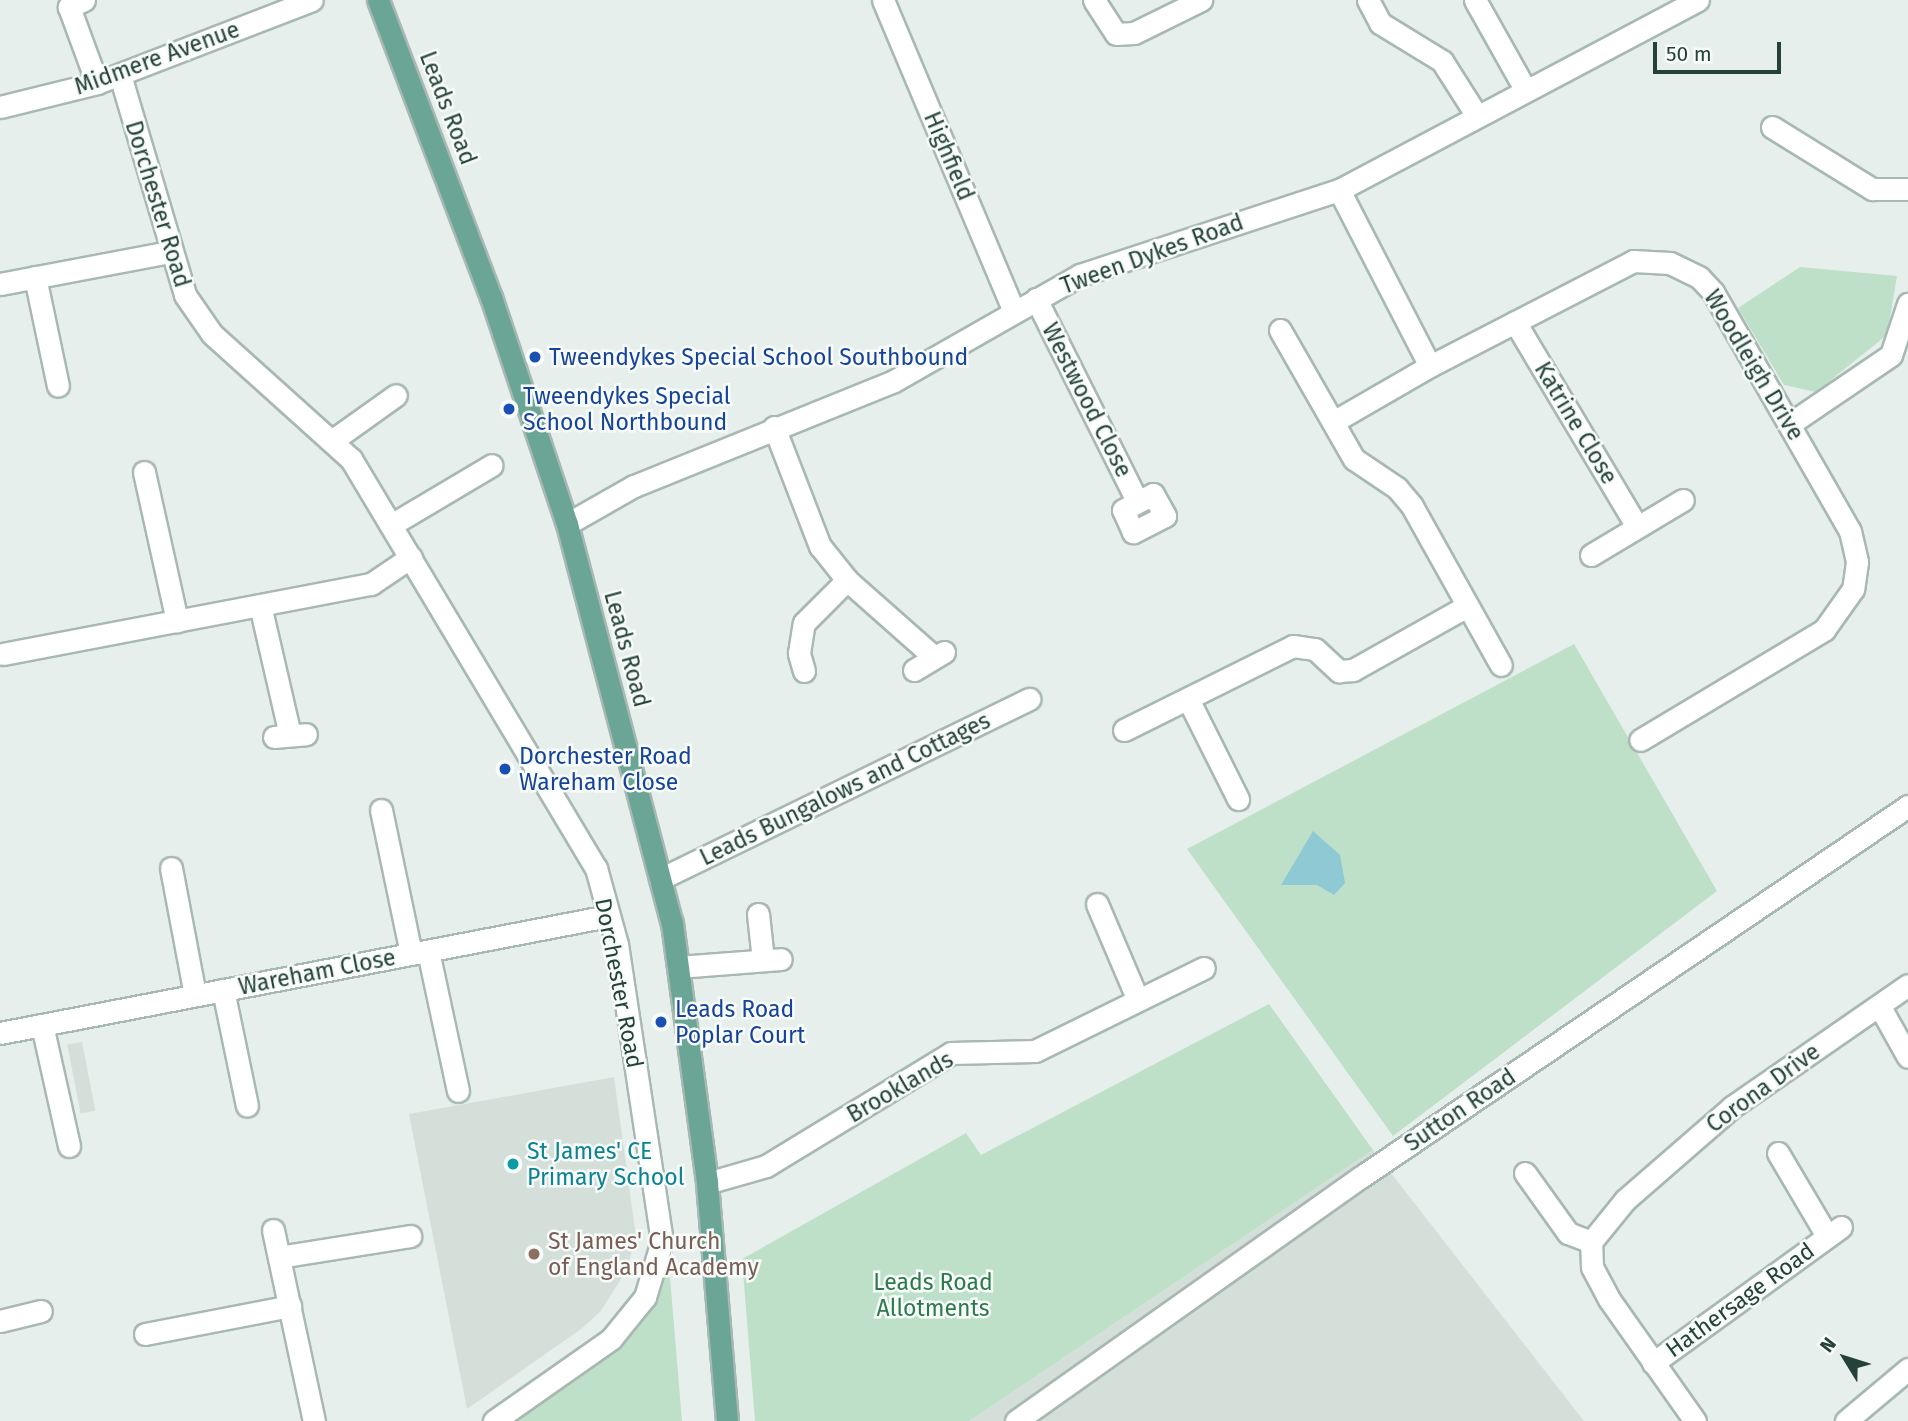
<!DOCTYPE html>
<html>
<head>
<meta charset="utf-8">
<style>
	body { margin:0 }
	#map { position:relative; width:1908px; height:1421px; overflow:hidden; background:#e6efeb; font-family:"Fira Sans",sans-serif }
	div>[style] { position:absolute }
	.built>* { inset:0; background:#d4dfda; transform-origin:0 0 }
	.green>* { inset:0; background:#bfe0c8 }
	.water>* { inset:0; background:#8ec9d4 }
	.roads { filter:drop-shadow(2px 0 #a8b8b2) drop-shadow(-2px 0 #a8b8b2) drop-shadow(0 2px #a8b8b2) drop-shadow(0 -2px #a8b8b2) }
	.minor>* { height:21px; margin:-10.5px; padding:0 10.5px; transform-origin:10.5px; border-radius:10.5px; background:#fff }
	.major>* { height:21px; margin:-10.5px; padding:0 10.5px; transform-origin:10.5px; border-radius:10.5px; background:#6aa596 }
	.dots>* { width:19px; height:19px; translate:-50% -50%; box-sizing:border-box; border:4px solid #f7fbf9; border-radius:50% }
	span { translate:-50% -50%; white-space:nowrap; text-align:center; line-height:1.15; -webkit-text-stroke:5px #f7fbf9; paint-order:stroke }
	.street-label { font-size:23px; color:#24423a }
	.transit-label { font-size:23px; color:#164399 }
	.left { translate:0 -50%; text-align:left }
	.culture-label { font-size:23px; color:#0d838f }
	.education-label { font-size:23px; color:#785e54 }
	.park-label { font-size:23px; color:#2d7a4b }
	.north { position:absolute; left:1810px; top:1323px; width:70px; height:70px; -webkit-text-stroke:5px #f7fbf9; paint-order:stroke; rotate:308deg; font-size:19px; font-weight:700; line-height:28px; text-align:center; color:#24423a }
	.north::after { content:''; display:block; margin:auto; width:24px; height:32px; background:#24423a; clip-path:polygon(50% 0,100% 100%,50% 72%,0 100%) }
	.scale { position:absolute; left:1653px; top:42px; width:128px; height:32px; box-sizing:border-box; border:4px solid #24423a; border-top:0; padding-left:9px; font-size:21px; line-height:24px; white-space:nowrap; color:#24423a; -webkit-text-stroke:5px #f7fbf9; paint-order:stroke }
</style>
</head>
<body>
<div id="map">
	<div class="built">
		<i style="left:82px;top:1042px;width:70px;height:15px;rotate:79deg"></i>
		<i style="clip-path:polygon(614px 1077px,636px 1237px,626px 1271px,600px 1312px,581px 1329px,467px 1409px,409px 1114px)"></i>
		<i style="clip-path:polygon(1373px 1150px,1584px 1421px,969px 1421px)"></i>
	</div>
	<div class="green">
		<i style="clip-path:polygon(1800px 267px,1897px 276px,1887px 335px,1816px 392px,1784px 385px,1738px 308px)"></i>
		<i style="clip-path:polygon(1574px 644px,1717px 891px,1393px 1136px,1187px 849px)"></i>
		<i style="clip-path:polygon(1269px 1004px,1373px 1150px,969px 1421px,755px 1421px,742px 1259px,966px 1133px,981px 1155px)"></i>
		<i style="clip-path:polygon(663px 1275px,670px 1277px,682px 1421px,508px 1421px,652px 1302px)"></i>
	</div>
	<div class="water">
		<i style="clip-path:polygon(1313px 831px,1340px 855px,1345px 883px,1334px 895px,1317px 885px,1281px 885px)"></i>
	</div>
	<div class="roads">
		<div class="minor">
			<i style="left:84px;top:0;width:17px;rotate:155deg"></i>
			<i style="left:69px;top:7px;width:81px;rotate:69.8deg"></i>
			<i style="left:883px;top:0;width:338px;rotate:67.2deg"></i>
			<i style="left:1094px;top:0;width:40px;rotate:57.1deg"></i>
			<i style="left:1116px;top:34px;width:18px;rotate:-3deg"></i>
			<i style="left:1134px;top:33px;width:75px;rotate:-26.2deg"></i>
			<i style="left:1368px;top:0;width:26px;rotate:62deg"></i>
			<i style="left:1380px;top:23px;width:73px;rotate:31.5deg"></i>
			<i style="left:1442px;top:61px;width:65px;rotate:57.5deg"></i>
			<i style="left:1475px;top:0;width:102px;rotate:60.7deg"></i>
			<i style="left:120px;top:75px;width:229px;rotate:73.5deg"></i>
			<i style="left:185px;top:295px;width:47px;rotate:55.3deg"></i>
			<i style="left:212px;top:334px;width:187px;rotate:42deg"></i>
			<i style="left:351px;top:459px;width:477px;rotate:59.1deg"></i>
			<i style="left:596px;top:868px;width:79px;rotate:74.6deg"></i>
			<i style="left:617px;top:944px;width:300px;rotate:81.4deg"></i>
			<i style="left:662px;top:1241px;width:59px;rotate:106.9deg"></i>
			<i style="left:645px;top:1297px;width:54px;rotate:129deg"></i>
			<i style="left:611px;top:1339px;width:143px;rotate:145deg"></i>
			<i style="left:0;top:107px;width:100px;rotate:-13.9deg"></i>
			<i style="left:97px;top:83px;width:230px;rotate:-21.1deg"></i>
			<i style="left:1772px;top:127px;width:118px;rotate:31.8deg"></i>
			<i style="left:1872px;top:189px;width:36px"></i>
			<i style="left:1339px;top:190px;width:198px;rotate:62.7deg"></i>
			<i style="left:1430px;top:366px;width:229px;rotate:-27.3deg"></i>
			<i style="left:1633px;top:261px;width:37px;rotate:3deg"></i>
			<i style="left:1670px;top:263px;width:32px;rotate:26deg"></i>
			<i style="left:1699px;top:277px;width:21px;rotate:47deg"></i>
			<i style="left:1713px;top:292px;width:275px;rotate:60.2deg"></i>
			<i style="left:1850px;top:531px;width:32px;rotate:77deg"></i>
			<i style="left:1857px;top:562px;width:27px;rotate:98deg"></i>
			<i style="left:1853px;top:589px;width:50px;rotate:125.3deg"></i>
			<i style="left:1824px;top:630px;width:214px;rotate:149.1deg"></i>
			<i style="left:35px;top:277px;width:111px;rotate:78.1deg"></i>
			<i style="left:0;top:284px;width:172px;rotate:-10.7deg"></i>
			<i style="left:1036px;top:299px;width:226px;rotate:63.4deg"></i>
			<i style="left:1515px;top:322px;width:236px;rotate:59.2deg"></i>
			<i style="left:1280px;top:330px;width:149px;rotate:60.2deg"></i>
			<i style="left:1354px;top:459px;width:52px;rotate:34deg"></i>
			<i style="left:1397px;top:488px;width:23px;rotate:50deg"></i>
			<i style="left:1412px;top:506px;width:182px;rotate:60.8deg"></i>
			<i style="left:1333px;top:422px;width:112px;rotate:-30deg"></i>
			<i style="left:1791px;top:423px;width:121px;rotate:-34.2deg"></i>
			<i style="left:1891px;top:355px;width:54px;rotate:-71.6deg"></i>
			<i style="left:774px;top:427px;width:128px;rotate:68.9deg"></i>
			<i style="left:820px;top:546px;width:43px;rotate:51.5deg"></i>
			<i style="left:847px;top:580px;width:115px;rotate:41.5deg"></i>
			<i style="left:333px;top:440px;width:77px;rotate:-35.5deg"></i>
			<i style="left:144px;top:472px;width:153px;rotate:77.5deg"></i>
			<i style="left:1153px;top:494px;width:25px;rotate:61deg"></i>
			<i style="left:1165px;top:516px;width:36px;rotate:153deg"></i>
			<i style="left:1133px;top:532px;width:24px;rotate:-114deg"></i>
			<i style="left:1123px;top:510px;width:34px;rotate:-28deg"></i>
			<i style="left:567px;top:524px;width:77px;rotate:-29.6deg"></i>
			<i style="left:634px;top:486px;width:280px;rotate:-22deg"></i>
			<i style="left:894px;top:381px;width:214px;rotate:-29.7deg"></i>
			<i style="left:1080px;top:275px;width:273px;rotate:-18.2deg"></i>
			<i style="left:1339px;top:190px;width:406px;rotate:-27.9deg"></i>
			<i style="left:391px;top:525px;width:117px;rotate:-30.7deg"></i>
			<i style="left:1591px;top:555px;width:107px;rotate:-30.9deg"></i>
			<i style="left:260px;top:605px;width:133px;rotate:77deg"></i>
			<i style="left:3px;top:654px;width:375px;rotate:-10.8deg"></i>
			<i style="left:371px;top:584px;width:48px;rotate:-34deg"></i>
			<i style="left:914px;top:670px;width:35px;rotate:-31deg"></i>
			<i style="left:804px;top:671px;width:19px;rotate:-106deg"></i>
			<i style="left:799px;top:653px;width:30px;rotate:-81deg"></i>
			<i style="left:804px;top:623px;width:61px;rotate:-45deg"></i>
			<i style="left:1188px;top:699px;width:112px;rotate:63.4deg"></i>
			<i style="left:1124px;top:730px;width:189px;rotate:-26.4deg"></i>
			<i style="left:1293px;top:646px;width:22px;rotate:8deg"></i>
			<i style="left:1315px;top:649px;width:33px;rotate:43deg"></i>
			<i style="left:1339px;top:671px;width:14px;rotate:-4deg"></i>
			<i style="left:1353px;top:670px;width:131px;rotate:-29.3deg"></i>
			<i style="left:274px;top:737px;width:32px;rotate:-5deg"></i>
			<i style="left:381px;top:810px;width:147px;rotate:78.2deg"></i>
			<i style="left:171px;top:868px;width:129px;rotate:79.3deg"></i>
			<i style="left:660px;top:879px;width:411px;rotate:-26deg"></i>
			<i style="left:1097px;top:904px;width:104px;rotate:66.9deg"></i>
			<i style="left:758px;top:914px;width:46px;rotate:83.8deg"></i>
			<i style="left:428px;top:951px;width:143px;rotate:77.9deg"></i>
			<i style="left:678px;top:967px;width:103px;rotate:-4.4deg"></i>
			<i style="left:223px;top:990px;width:118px;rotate:78.3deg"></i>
			<i style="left:1880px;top:1007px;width:57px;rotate:60.8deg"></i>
			<i style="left:42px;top:1025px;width:124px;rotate:77.4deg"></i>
			<i style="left:0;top:1033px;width:619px;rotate:-10.89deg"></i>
			<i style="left:1778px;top:1153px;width:96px;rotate:59.4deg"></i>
			<i style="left:1525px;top:1173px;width:74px;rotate:54.4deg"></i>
			<i style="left:1568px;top:1233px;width:25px;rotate:21deg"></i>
			<i style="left:707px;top:1183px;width:61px;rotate:-16.1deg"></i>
			<i style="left:766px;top:1166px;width:217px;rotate:-31.4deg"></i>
			<i style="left:951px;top:1053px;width:84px;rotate:-1.4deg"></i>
			<i style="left:1035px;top:1051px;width:188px;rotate:-26.2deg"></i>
			<i style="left:273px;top:1230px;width:195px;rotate:77.9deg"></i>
			<i style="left:279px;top:1257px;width:133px;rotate:-9.1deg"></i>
			<i style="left:0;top:1321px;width:42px;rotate:-13.7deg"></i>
			<i style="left:145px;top:1334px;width:148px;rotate:-10.9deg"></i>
			<i style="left:1653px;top:1363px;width:232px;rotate:-35.9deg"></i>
			<i style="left:1016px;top:1421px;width:423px;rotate:-35.3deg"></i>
			<i style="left:1361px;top:1177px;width:661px;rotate:-34.15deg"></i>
			<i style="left:1695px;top:1421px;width:149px;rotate:-125.2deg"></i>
			<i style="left:1609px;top:1299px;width:36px;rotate:-118deg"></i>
			<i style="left:1592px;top:1267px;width:25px;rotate:-92deg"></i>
			<i style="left:1591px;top:1242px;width:54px;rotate:-51deg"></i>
			<i style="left:1625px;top:1200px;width:142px;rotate:-41deg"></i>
			<i style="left:1732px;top:1107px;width:214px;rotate:-34.7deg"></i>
			<i style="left:1846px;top:1421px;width:81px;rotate:-40deg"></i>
		</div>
		<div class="major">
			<i style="left:378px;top:0;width:318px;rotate:69.2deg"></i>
			<i style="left:491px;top:297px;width:239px;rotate:71.5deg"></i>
			<i style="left:567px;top:524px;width:413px;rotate:75.3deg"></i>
			<i style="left:672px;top:923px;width:262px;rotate:82.3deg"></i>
			<i style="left:707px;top:1183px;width:239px;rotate:85.2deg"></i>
		</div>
	</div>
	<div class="dots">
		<i style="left:535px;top:357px;background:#1a4fb4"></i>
		<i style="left:509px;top:409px;background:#1a4fb4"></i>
		<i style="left:505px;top:769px;background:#1a4fb4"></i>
		<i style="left:661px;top:1022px;background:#1a4fb4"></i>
		<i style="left:513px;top:1164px;background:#0f9aa8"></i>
		<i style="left:534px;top:1254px;background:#8d6e63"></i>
	</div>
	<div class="street-label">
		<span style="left:157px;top:58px;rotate:-20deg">Midmere Avenue</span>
		<span style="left:448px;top:108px;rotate:69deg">Leads Road</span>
		<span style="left:949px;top:156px;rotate:67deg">Highfield</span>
		<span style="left:158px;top:204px;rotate:73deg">Dorchester Road</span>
		<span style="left:1152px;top:254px;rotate:-20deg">Tween Dykes Road</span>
		<span style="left:1754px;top:365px;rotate:59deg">Woodleigh Drive</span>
		<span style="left:1087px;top:400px;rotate:63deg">Westwood Close</span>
		<span style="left:1576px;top:423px;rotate:59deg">Katrine Close</span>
		<span style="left:627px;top:649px;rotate:75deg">Leads Road</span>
		<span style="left:845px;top:789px;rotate:-26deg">Leads Bungalows and Cottages</span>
		<span style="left:317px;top:972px;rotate:-11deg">Wareham Close</span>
		<span style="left:619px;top:983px;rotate:79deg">Dorchester Road</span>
		<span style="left:900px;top:1087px;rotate:-30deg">Brooklands</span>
		<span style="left:1763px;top:1088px;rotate:-36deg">Corona Drive</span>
		<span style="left:1460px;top:1110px;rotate:-34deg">Sutton Road</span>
		<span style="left:1740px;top:1300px;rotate:-36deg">Hathersage Road</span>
	</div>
	<div class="transit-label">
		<span class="left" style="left:549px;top:357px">Tweendykes Special School Southbound</span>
		<span class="left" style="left:523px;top:409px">Tweendykes Special<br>School Northbound</span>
		<span class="left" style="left:519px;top:769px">Dorchester Road<br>Wareham Close</span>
		<span class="left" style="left:675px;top:1022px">Leads Road<br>Poplar Court</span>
	</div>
	<div class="culture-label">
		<span class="left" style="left:527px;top:1164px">St James' CE<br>Primary School</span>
	</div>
	<div class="education-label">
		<span class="left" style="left:548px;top:1254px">St James' Church<br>of England Academy</span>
	</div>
	<div class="park-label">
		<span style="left:933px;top:1295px">Leads Road<br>Allotments</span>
	</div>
	<div class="north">N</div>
	<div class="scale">50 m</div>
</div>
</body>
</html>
